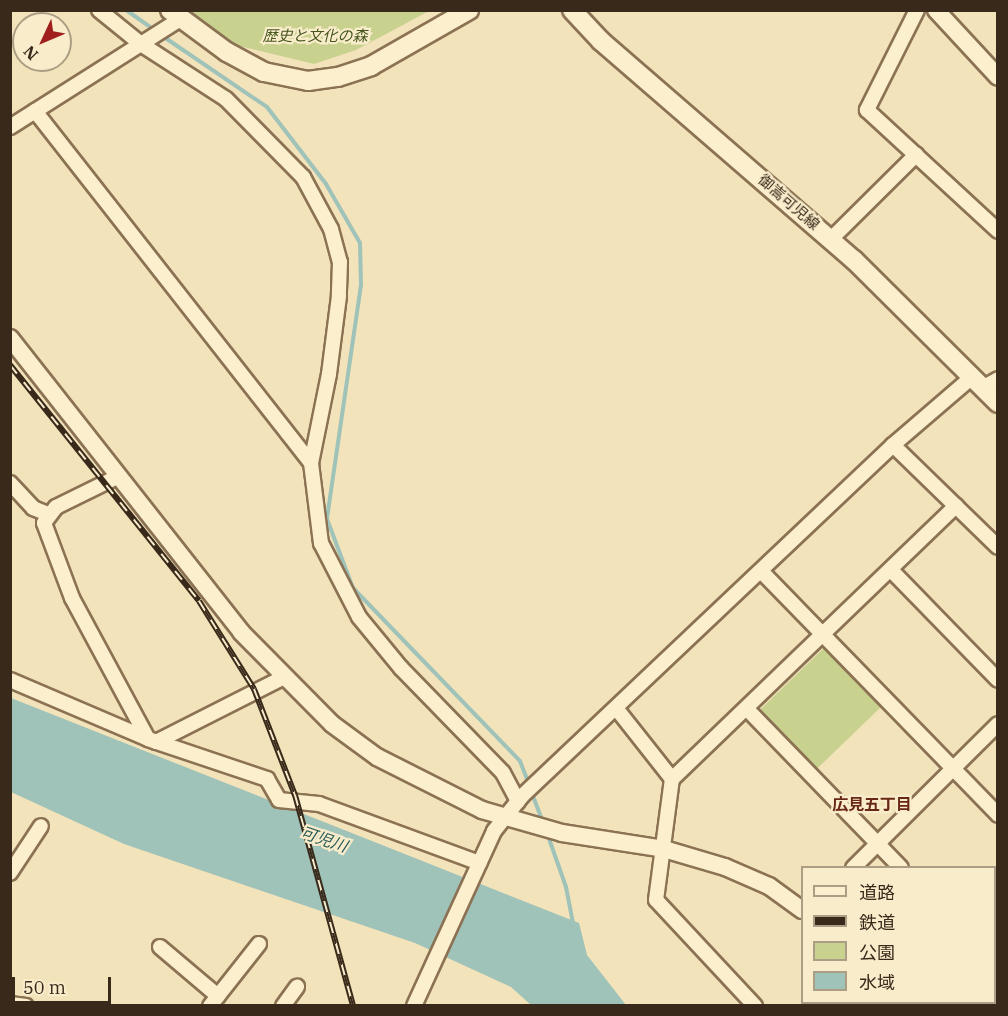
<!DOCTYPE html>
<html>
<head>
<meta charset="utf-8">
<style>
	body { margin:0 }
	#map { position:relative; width:1008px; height:1016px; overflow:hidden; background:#f2e3bb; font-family:"IBM Plex Serif","Noto Sans JP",serif }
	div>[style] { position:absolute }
	.green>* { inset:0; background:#c8d18e; transform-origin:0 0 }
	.water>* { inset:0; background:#9fc2b9 }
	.stream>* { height:4px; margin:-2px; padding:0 2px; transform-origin:2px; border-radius:2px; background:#9fc2b9 }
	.roads { filter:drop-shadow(2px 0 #8b7253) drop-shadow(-2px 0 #8b7253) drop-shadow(0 2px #8b7253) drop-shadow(0 -2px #8b7253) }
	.minor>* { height:14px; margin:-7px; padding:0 7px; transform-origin:7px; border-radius:7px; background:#fcefce }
	.tertiary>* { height:16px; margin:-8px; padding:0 8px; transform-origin:8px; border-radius:8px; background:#fcefce }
	.secondary>* { height:18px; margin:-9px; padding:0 9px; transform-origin:9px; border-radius:9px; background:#fcefce }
	.rail>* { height:6px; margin-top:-3px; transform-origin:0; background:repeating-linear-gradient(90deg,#f9eccb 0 11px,#38291a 0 22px); box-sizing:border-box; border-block:2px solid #38291a }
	span { translate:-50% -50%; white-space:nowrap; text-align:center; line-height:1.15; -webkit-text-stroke:4.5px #f9eccb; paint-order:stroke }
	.park-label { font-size:15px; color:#47571e; font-style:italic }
	.street-label { font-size:15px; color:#38291a }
	.neighbourhood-label { font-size:16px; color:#692815; font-weight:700 }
	.water-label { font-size:16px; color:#275a57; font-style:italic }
	.frame { position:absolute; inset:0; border:12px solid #38291a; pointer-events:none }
	.legend { position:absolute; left:801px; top:866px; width:195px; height:138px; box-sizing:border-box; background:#f9eccb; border:2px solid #ac9e84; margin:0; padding:8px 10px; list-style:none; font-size:18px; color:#38291a }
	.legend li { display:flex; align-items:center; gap:12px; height:30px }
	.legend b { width:30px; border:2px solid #ac9e84 }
	.north { position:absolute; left:12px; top:12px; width:60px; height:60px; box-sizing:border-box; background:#f9eccb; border:2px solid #ac9e84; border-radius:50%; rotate:226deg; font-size:16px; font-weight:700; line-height:24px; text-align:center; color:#38291a }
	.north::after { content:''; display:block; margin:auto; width:21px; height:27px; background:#a01f1d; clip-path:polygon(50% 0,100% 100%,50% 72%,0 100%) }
	.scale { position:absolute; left:12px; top:977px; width:99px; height:27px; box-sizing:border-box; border:3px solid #38291a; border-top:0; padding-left:8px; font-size:18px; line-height:21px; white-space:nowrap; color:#38291a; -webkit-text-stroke:4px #f9eccb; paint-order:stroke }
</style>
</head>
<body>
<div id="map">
	<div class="green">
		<i style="clip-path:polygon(185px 11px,429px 11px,356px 50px,314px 64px,239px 46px)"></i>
		<i style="left:825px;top:647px;width:82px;height:90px;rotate:46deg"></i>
	</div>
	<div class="water">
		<i style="clip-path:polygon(11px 698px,579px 923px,587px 955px,626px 1005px,531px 1005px,511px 987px,415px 943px,124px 844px,11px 792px)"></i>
	</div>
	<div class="stream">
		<i style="left:126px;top:10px;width:35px;rotate:35deg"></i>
		<i style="left:161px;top:35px;width:128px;rotate:34.2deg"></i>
		<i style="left:267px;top:107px;width:97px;rotate:52.5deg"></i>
		<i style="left:326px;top:184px;width:68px;rotate:60deg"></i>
		<i style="left:360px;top:243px;width:42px;rotate:88.6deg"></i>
		<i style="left:361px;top:285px;width:236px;rotate:98.3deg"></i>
		<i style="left:327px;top:519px;width:74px;rotate:69.4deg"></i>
		<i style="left:353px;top:588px;width:240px;rotate:46deg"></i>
		<i style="left:520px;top:761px;width:25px;rotate:69deg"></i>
		<i style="left:531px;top:791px;width:34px;rotate:69deg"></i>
		<i style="left:547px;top:833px;width:57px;rotate:70.6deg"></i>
		<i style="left:566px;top:887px;width:37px;rotate:79deg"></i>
	</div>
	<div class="roads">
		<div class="minor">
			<i style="left:99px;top:10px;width:54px;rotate:39deg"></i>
			<i style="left:141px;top:44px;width:101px;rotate:32.9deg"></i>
			<i style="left:226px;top:99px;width:110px;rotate:45.4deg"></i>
			<i style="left:303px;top:177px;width:59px;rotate:61.7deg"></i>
			<i style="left:331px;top:229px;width:34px;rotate:75deg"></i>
			<i style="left:340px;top:262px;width:34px;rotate:92deg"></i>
			<i style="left:339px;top:296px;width:79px;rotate:97.3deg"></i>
			<i style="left:329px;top:374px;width:91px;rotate:101.4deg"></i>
			<i style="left:311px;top:463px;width:81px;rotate:82.9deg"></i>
			<i style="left:321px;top:543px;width:83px;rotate:62.8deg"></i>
			<i style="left:359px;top:617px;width:66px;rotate:50.5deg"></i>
			<i style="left:401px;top:668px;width:146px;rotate:45.8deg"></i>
			<i style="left:503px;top:773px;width:32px;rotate:62deg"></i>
			<i style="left:917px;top:10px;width:112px;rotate:116.6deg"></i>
			<i style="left:867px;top:110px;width:178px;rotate:42.7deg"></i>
			<i style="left:35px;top:111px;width:447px;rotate:51.9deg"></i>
			<i style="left:10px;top:127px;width:201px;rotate:-32.4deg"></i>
			<i style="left:831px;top:239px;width:120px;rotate:-44.7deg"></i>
			<i style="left:982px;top:388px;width:18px;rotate:-29deg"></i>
			<i style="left:893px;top:445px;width:146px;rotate:44.2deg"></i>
			<i style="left:117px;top:477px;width:68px;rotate:153.8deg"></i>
			<i style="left:56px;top:507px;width:20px;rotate:127deg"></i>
			<i style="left:44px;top:523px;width:80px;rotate:69.5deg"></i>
			<i style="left:72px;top:598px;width:160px;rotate:61.7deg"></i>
			<i style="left:10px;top:483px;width:34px;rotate:47deg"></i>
			<i style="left:33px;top:508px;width:16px;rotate:22deg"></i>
			<i style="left:891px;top:570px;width:153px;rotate:45.8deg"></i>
			<i style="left:761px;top:571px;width:340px;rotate:45.8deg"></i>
			<i style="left:10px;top:680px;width:150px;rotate:23.1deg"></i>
			<i style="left:148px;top:739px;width:126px;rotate:18.6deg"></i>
			<i style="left:267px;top:779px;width:24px;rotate:60deg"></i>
			<i style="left:279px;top:800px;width:40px;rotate:5.7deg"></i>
			<i style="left:319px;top:804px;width:171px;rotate:20.2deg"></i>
			<i style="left:616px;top:708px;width:90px;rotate:51.7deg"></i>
			<i style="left:747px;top:709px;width:221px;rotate:45.9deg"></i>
			<i style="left:156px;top:742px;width:141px;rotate:-26.9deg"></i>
			<i style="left:853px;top:868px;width:204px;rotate:-44.8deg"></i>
			<i style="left:10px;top:873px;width:56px;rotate:-56.6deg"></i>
			<i style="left:994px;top:879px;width:5px;rotate:-37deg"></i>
			<i style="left:160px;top:947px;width:76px;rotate:40.2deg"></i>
			<i style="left:994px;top:966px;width:5px;rotate:37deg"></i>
			<i style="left:10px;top:1004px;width:16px;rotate:7deg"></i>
			<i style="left:210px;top:1006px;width:79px;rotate:-51.7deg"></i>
			<i style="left:283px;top:1006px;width:24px;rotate:-54deg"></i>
			<i style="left:414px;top:1006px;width:192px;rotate:-65.4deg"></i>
			<i style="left:494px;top:831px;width:45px;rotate:-51.3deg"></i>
			<i style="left:522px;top:796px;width:511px;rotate:-43.41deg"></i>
			<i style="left:893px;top:445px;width:104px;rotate:-40.7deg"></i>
			<i style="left:755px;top:1006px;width:145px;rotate:-133deg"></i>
			<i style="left:656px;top:900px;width:122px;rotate:-82.5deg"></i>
			<i style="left:672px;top:779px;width:394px;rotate:-43.9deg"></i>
		</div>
		<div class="tertiary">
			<i style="left:936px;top:10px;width:91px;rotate:47.2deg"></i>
			<i style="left:10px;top:338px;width:374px;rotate:51.8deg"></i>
			<i style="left:241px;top:632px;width:129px;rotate:45.3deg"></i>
			<i style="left:332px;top:724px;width:56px;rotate:36.3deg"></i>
			<i style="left:377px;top:757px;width:118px;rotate:26.8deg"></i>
			<i style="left:482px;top:810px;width:83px;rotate:16deg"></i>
			<i style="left:562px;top:833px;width:103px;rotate:8.9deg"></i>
			<i style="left:664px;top:849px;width:64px;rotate:16.4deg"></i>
			<i style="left:725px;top:867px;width:48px;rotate:23.4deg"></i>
			<i style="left:769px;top:886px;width:41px;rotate:36deg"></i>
			<i style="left:892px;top:1002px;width:4px;rotate:63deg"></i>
		</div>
		<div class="secondary">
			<i style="left:170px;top:10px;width:71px;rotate:36.4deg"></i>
			<i style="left:227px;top:52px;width:42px;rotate:28.4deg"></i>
			<i style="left:264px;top:72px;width:45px;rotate:11.6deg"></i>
			<i style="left:308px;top:81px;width:30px;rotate:-8deg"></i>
			<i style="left:338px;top:77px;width:35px;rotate:-18deg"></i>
			<i style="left:371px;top:66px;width:113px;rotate:-29.7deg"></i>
			<i style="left:572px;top:10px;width:42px;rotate:46.9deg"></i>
			<i style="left:601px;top:41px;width:335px;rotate:40.9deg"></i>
			<i style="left:854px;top:260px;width:203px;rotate:44.8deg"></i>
		</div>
	</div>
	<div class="rail">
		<i style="left:10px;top:365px;width:302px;rotate:51.3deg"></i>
		<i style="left:199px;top:601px;width:104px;rotate:58deg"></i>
		<i style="left:254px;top:689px;width:114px;rotate:68.9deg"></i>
		<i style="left:295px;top:795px;width:219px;rotate:74.6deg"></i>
	</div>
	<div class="park-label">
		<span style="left:315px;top:36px">歴史と文化の森</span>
	</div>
	<div class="street-label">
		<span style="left:789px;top:202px;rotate:41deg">御嵩可児線</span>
	</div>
	<div class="neighbourhood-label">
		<span style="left:872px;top:804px">広見五丁目</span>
	</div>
	<div class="water-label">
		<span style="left:324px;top:839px;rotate:19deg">可児川</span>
	</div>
	<div class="frame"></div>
	<ul class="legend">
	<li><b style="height:8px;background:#fcefce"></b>道路</li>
	<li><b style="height:8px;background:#38291a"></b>鉄道</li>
	<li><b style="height:16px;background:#c8d18e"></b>公園</li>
	<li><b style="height:16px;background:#9fc2b9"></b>水域</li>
	</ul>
	<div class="north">N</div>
	<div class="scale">50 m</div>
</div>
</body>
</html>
